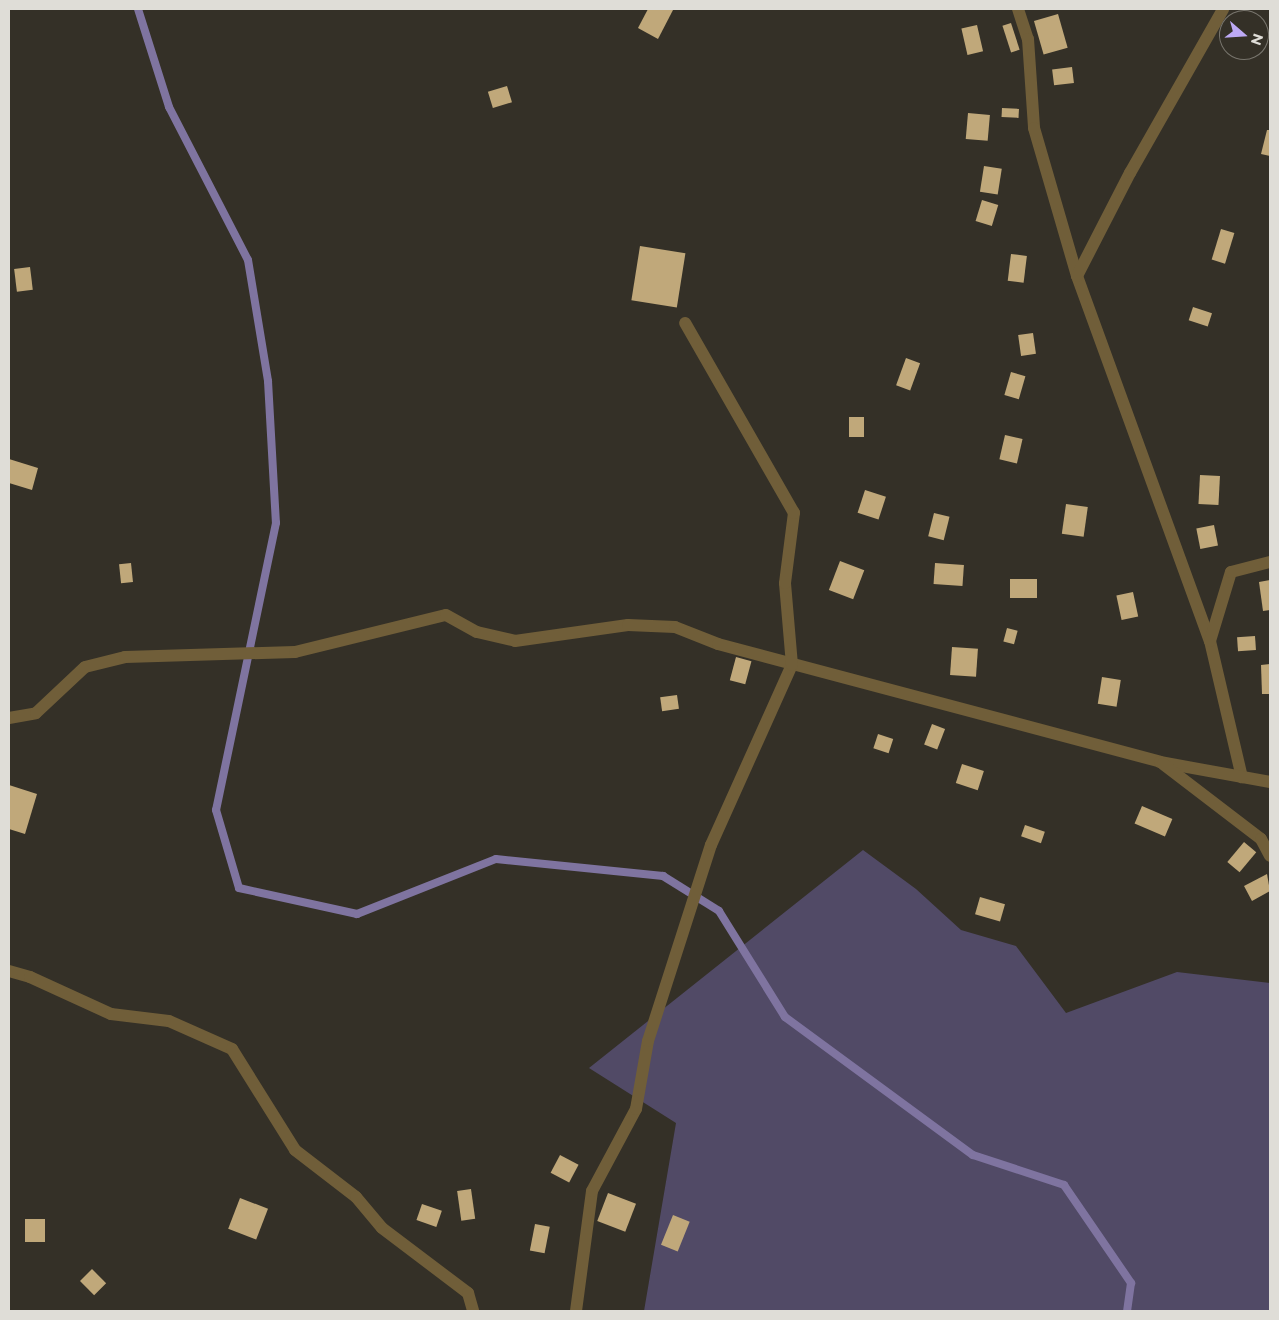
<!DOCTYPE html>
<html>
<head>
<meta charset="utf-8">
<style>
	body { margin:0 }
	#map { position:relative; width:1279px; height:1320px; overflow:hidden; background:#343027; font-family:Montserrat,sans-serif }
	div>[style] { position:absolute }
	.green>* { inset:0; background:#514a66 }
	.stream>* { height:8px; margin:-4px; padding:0 4px; transform-origin:4px; border-radius:4px; background:#7f74a0 }
	.building>* { inset:0; background:#c0a87a; transform-origin:0 0 }
	.street>* { height:12px; margin:-6px; padding:0 6px; transform-origin:6px; border-radius:6px; background:#705e39 }
	span { translate:-50% -50%; white-space:nowrap; text-align:center; line-height:1.15; -webkit-text-stroke:5px #343027; paint-order:stroke }
	.frame { position:absolute; inset:0; border:10px solid #dfddd7; pointer-events:none }
	.north { position:absolute; left:1219px; top:10px; width:50px; height:50px; box-sizing:border-box; background:#343027; border:1px solid #78756d; border-radius:50%; rotate:109deg; font-size:14px; font-weight:700; line-height:20px; text-align:center; color:#dfddd7 }
	.north::after { content:''; display:block; margin:auto; width:18px; height:22px; background:#bda9f5; clip-path:polygon(50% 0,100% 100%,50% 72%,0 100%) }
</style>
</head>
<body>
<div id="map">
	<div class="green">
		<i style="clip-path:polygon(863px 850px,916px 889px,961px 930px,1016px 946px,1066px 1013px,1177px 972px,1270px 983px,1270px 1311px,644px 1311px,676px 1123px,589px 1068px)"></i>
	</div>
	<div class="stream">
		<i style="left:138px;top:9px;width:103px;rotate:72.4deg"></i>
		<i style="left:169px;top:107px;width:172px;rotate:62.7deg"></i>
		<i style="left:248px;top:260px;width:123px;rotate:80.6deg"></i>
		<i style="left:268px;top:381px;width:142px;rotate:86.8deg"></i>
		<i style="left:276px;top:523px;width:293px;rotate:101.8deg"></i>
		<i style="left:216px;top:810px;width:81px;rotate:73.6deg"></i>
		<i style="left:239px;top:888px;width:121px;rotate:12.4deg"></i>
		<i style="left:357px;top:914px;width:149px;rotate:-21.6deg"></i>
		<i style="left:496px;top:859px;width:168px;rotate:5.8deg"></i>
		<i style="left:663px;top:876px;width:66px;rotate:32deg"></i>
		<i style="left:719px;top:911px;width:125px;rotate:58.1deg"></i>
		<i style="left:785px;top:1017px;width:233px;rotate:36.3deg"></i>
		<i style="left:973px;top:1155px;width:96px;rotate:18.2deg"></i>
		<i style="left:1064px;top:1185px;width:119px;rotate:55.6deg"></i>
		<i style="left:1131px;top:1283px;width:28px;rotate:98deg"></i>
	</div>
	<div class="building">
		<i style="clip-path:polygon(648px 9px,673px 10px,658px 39px,638px 28px)"></i>
		<i style="left:1058px;top:14px;width:35px;height:25px;rotate:74deg"></i>
		<i style="left:1011px;top:23px;width:28px;height:9px;rotate:72deg"></i>
		<i style="left:977px;top:25px;width:27px;height:16px;rotate:77deg"></i>
		<i style="left:1072px;top:67px;width:16px;height:20px;rotate:83deg"></i>
		<i style="left:507px;top:86px;width:17px;height:20px;rotate:73deg"></i>
		<i style="left:1002px;top:108px;width:17px;height:9px;rotate:3deg"></i>
		<i style="left:968px;top:113px;width:22px;height:26px;rotate:5deg"></i>
		<i style="clip-path:polygon(1267px 130px,1270px 130px,1270px 156px,1261px 154px)"></i>
		<i style="left:984px;top:166px;width:18px;height:26px;rotate:9deg"></i>
		<i style="left:982px;top:200px;width:17px;height:22px;rotate:17deg"></i>
		<i style="left:1221px;top:229px;width:14px;height:32px;rotate:17deg"></i>
		<i style="left:640px;top:246px;width:46px;height:55px;rotate:9deg"></i>
		<i style="left:1011px;top:254px;width:16px;height:27px;rotate:7deg"></i>
		<i style="left:30px;top:267px;width:23px;height:16px;rotate:83deg"></i>
		<i style="left:1193px;top:307px;width:20px;height:14px;rotate:18deg"></i>
		<i style="left:1033px;top:333px;width:21px;height:15px;rotate:82deg"></i>
		<i style="left:906px;top:358px;width:15px;height:29px;rotate:20deg"></i>
		<i style="left:1011px;top:372px;width:15px;height:24px;rotate:16deg"></i>
		<i style="left:849px;top:417px;width:15px;height:20px"></i>
		<i style="left:1005px;top:435px;width:18px;height:25px;rotate:13deg"></i>
		<i style="clip-path:polygon(9px 459px,38px 468px,32px 490px,9px 483px)"></i>
		<i style="left:1200px;top:475px;width:20px;height:29px;rotate:3deg"></i>
		<i style="left:865px;top:490px;width:22px;height:24px;rotate:18deg"></i>
		<i style="left:1066px;top:504px;width:22px;height:30px;rotate:8deg"></i>
		<i style="left:934px;top:513px;width:16px;height:24px;rotate:14deg"></i>
		<i style="left:1214px;top:525px;width:21px;height:18px;rotate:79deg"></i>
		<i style="left:840px;top:561px;width:26px;height:31px;rotate:21deg"></i>
		<i style="left:131px;top:563px;width:19px;height:12px;rotate:84deg"></i>
		<i style="left:935px;top:563px;width:29px;height:21px;rotate:4deg"></i>
		<i style="left:1010px;top:579px;width:27px;height:19px"></i>
		<i style="clip-path:polygon(1270px 580px,1270px 610px,1263px 611px,1259px 582px)"></i>
		<i style="left:1133px;top:592px;width:25px;height:17px;rotate:78deg"></i>
		<i style="left:1007px;top:628px;width:11px;height:14px;rotate:15deg"></i>
		<i style="left:1255px;top:636px;width:14px;height:18px;rotate:86deg"></i>
		<i style="left:952px;top:647px;width:26px;height:28px;rotate:4deg"></i>
		<i style="left:736px;top:657px;width:16px;height:24px;rotate:15deg"></i>
		<i style="clip-path:polygon(1270px 664px,1270px 694px,1262px 694px,1261px 665px)"></i>
		<i style="left:1102px;top:677px;width:19px;height:27px;rotate:9deg"></i>
		<i style="left:677px;top:695px;width:14px;height:17px;rotate:82deg"></i>
		<i style="left:932px;top:724px;width:14px;height:22px;rotate:21deg"></i>
		<i style="left:878px;top:734px;width:16px;height:15px;rotate:18deg"></i>
		<i style="left:962px;top:764px;width:23px;height:20px;rotate:18deg"></i>
		<i style="clip-path:polygon(9px 785px,37px 794px,25px 834px,9px 829px)"></i>
		<i style="left:1142px;top:806px;width:33px;height:19px;rotate:23deg"></i>
		<i style="left:1025px;top:825px;width:21px;height:12px;rotate:19deg"></i>
		<i style="left:1244px;top:842px;width:16px;height:26px;rotate:40deg"></i>
		<i style="clip-path:polygon(1267px 874px,1270px 891px,1252px 901px,1244px 886px)"></i>
		<i style="left:980px;top:897px;width:26px;height:18px;rotate:16deg"></i>
		<i style="left:560px;top:1155px;width:21px;height:20px;rotate:28deg"></i>
		<i style="left:471px;top:1189px;width:30px;height:14px;rotate:82deg"></i>
		<i style="left:608px;top:1193px;width:30px;height:30px;rotate:21deg"></i>
		<i style="left:240px;top:1198px;width:30px;height:33px;rotate:21deg"></i>
		<i style="left:422px;top:1204px;width:21px;height:17px;rotate:19deg"></i>
		<i style="left:673px;top:1215px;width:18px;height:32px;rotate:22deg"></i>
		<i style="left:25px;top:1219px;width:20px;height:23px"></i>
		<i style="left:535px;top:1224px;width:15px;height:27px;rotate:11deg"></i>
		<i style="left:92px;top:1269px;width:20px;height:17px;rotate:45deg"></i>
	</div>
	<div class="street">
		<i style="left:1018px;top:9px;width:32px;rotate:72deg"></i>
		<i style="left:1028px;top:39px;width:89px;rotate:86.1deg"></i>
		<i style="left:1034px;top:128px;width:154px;rotate:73.8deg"></i>
		<i style="left:1077px;top:276px;width:388px;rotate:70deg"></i>
		<i style="left:1210px;top:641px;width:140px;rotate:76.8deg"></i>
		<i style="left:1077px;top:276px;width:116px;rotate:-62.8deg"></i>
		<i style="left:1130px;top:173px;width:189px;rotate:-60.4deg"></i>
		<i style="left:1210px;top:641px;width:72px;rotate:-73.1deg"></i>
		<i style="left:1231px;top:572px;width:40px;rotate:-14.4deg"></i>
		<i style="left:9px;top:718px;width:27px;rotate:-10deg"></i>
		<i style="left:36px;top:713px;width:67px;rotate:-43.2deg"></i>
		<i style="left:85px;top:667px;width:41px;rotate:-14deg"></i>
		<i style="left:125px;top:657px;width:170px;rotate:-1.7deg"></i>
		<i style="left:295px;top:652px;width:155px;rotate:-13.8deg"></i>
		<i style="left:446px;top:615px;width:35px;rotate:29deg"></i>
		<i style="left:477px;top:632px;width:39px;rotate:13deg"></i>
		<i style="left:515px;top:641px;width:114px;rotate:-8.1deg"></i>
		<i style="left:628px;top:625px;width:47px;rotate:2.4deg"></i>
		<i style="left:675px;top:627px;width:46px;rotate:21.6deg"></i>
		<i style="left:718px;top:644px;width:457px;rotate:14.9deg"></i>
		<i style="left:1160px;top:762px;width:112px;rotate:10.3deg"></i>
		<i style="left:1163px;top:764px;width:123px;rotate:37.4deg"></i>
		<i style="left:1261px;top:839px;width:19px;rotate:62deg"></i>
		<i style="left:9px;top:971px;width:22px;rotate:16deg"></i>
		<i style="left:30px;top:977px;width:89px;rotate:24.6deg"></i>
		<i style="left:111px;top:1014px;width:58px;rotate:6.9deg"></i>
		<i style="left:169px;top:1021px;width:69px;rotate:24deg"></i>
		<i style="left:232px;top:1049px;width:119px;rotate:58deg"></i>
		<i style="left:295px;top:1150px;width:77px;rotate:37.6deg"></i>
		<i style="left:356px;top:1197px;width:40px;rotate:50deg"></i>
		<i style="left:382px;top:1228px;width:108px;rotate:37.1deg"></i>
		<i style="left:468px;top:1293px;width:19px;rotate:74deg"></i>
		<i style="left:576px;top:1311px;width:121px;rotate:-82.4deg"></i>
		<i style="left:592px;top:1191px;width:93px;rotate:-61.8deg"></i>
		<i style="left:636px;top:1109px;width:69px;rotate:-80deg"></i>
		<i style="left:648px;top:1041px;width:206px;rotate:-72.2deg"></i>
		<i style="left:711px;top:845px;width:197px;rotate:-65.8deg"></i>
		<i style="left:792px;top:665px;width:82px;rotate:-94.9deg"></i>
		<i style="left:785px;top:583px;width:71px;rotate:-82.7deg"></i>
		<i style="left:794px;top:513px;width:219px;rotate:-119.8deg"></i>
	</div>
	<div class="frame"></div>
	<div class="north">N</div>
</div>
</body>
</html>
